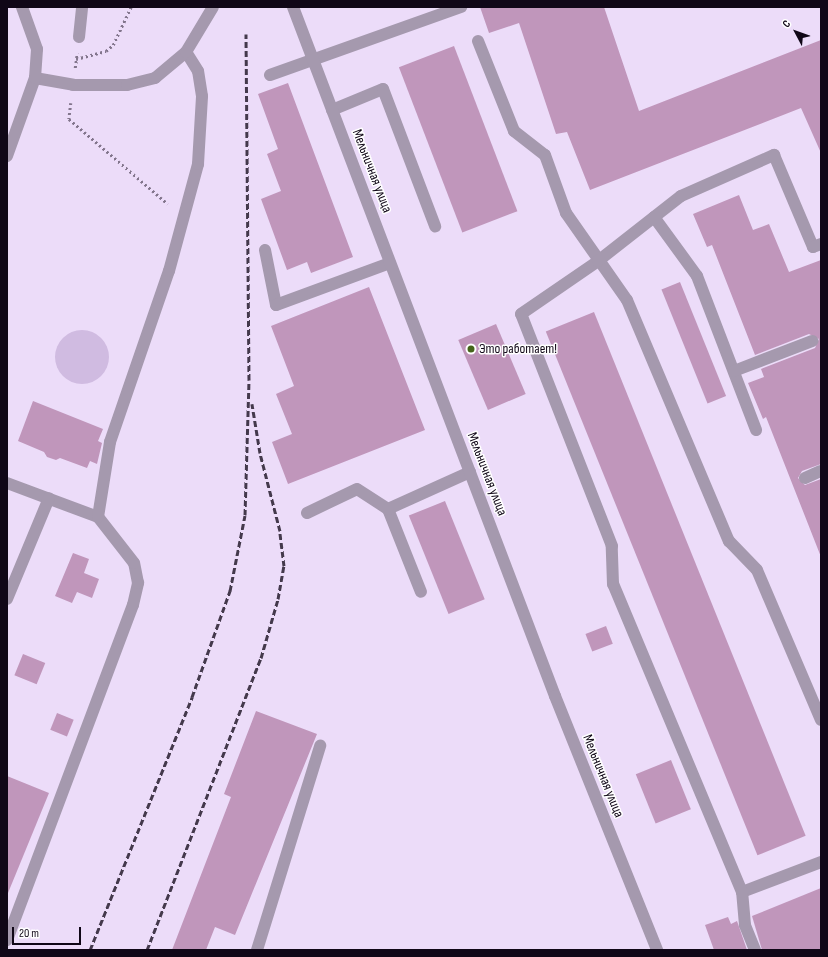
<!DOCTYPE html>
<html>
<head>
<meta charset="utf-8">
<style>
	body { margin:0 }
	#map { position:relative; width:828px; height:957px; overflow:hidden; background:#ecdcf9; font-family:"Sofia Sans Condensed",sans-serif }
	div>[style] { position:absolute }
	.green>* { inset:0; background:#d0bbe1 }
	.round { border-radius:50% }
	.building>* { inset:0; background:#c096bb; transform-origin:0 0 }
	.path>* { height:2.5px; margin-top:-1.25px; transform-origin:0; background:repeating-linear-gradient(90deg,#82758c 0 2px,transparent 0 5px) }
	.service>* { height:12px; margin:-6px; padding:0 6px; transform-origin:6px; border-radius:6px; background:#a599ae }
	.minor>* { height:12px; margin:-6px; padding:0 6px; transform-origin:6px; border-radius:6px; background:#a599ae }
	.rail>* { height:3px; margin-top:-1.5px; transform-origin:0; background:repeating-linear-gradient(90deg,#44394c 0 6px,transparent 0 9px) }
	.dots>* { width:11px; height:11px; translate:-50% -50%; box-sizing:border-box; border:2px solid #fff; border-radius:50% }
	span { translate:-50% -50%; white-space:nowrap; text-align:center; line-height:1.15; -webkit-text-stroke:3px #fff; paint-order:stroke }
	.street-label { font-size:14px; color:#100717 }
	.poi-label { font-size:14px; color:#100717 }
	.left { translate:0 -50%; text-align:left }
	.frame { position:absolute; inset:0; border:8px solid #100717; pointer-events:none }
	.north { position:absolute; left:776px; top:12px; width:40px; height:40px; -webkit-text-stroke:3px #fff; paint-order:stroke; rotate:311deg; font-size:11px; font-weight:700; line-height:16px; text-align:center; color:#100717 }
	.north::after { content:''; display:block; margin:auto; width:14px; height:18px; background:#100717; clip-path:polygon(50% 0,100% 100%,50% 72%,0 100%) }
	.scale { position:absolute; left:12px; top:927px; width:69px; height:18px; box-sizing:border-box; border:2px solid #100717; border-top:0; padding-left:5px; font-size:12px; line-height:14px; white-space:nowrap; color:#100717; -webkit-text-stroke:3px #fff; paint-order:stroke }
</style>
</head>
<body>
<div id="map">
	<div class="green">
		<i class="round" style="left:55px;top:330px;width:54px;height:54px"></i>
	</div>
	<div class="building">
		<i style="clip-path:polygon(480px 7px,604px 7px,639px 111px,821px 40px,821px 153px,801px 108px,590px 190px,567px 132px,556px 134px,519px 23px,489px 33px)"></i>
		<i style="left:454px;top:46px;width:177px;height:59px;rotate:69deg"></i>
		<i style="clip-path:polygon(288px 83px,353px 257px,311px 273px,307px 262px,287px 270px,261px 199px,281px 191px,267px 154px,278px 149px,258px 94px)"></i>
		<i style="clip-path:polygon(739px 195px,753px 230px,769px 224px,789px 272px,821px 260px,821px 464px,802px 471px,798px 478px,805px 485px,821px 479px,821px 557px,766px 417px,763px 419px,748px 383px,764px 377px,761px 369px,815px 348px,819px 339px,809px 334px,755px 355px,712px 245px,707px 247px,693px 214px)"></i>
		<i style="left:680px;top:282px;width:123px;height:20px;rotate:68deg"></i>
		<i style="clip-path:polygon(369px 287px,425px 430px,288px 484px,272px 442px,292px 434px,276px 394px,294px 386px,271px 326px)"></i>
		<i style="left:594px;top:312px;width:565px;height:52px;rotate:68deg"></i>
		<i style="left:496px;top:324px;width:76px;height:41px;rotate:67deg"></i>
		<i style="clip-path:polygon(33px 401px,103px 429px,98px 441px,102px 443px,97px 464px,90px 461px,87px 468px,60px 458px,56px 460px,47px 457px,44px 452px,18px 441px)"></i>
		<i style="left:445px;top:501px;width:106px;height:39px;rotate:68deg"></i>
		<i style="clip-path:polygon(73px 553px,89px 559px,84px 573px,99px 579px,92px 598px,77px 592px,72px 603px,55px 596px)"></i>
		<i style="left:606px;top:626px;width:19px;height:22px;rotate:69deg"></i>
		<i style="left:23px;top:654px;width:24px;height:23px;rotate:22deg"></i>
		<i style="clip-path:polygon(256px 711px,317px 734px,235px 935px,215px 927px,206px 950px,172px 950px,231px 797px,224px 794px)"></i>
		<i style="left:57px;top:713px;width:18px;height:18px;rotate:22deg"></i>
		<i style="left:671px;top:760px;width:53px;height:38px;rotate:68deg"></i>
		<i style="clip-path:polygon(7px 776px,49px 793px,8px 893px,7px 893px)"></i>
		<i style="clip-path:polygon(821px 888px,821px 950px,762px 950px,752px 916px)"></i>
		<i style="clip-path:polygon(728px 917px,731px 924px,737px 921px,747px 950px,714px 950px,705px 925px)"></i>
	</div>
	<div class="path">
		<i style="left:76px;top:59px;width:31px;rotate:-15deg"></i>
		<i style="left:106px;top:51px;width:9px;rotate:-41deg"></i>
		<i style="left:113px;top:45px;width:42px;rotate:-64.7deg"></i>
		<i style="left:75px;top:68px;width:15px;rotate:-82deg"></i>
		<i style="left:71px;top:103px;width:16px;rotate:97deg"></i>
		<i style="left:69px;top:119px;width:130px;rotate:40.6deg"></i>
	</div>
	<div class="service">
		<i style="left:79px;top:37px;width:30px;rotate:-84deg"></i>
		<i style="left:478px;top:41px;width:97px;rotate:68.2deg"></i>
		<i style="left:514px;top:131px;width:39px;rotate:38deg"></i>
		<i style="left:545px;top:155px;width:62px;rotate:70.1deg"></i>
		<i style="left:566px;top:213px;width:106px;rotate:55deg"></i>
		<i style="left:627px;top:300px;width:262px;rotate:67.1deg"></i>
		<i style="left:729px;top:541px;width:40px;rotate:46deg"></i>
		<i style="left:757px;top:570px;width:163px;rotate:66.9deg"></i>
		<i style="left:270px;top:75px;width:203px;rotate:-19.6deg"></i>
		<i style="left:332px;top:110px;width:55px;rotate:-22.4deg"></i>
		<i style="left:383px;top:89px;width:147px;rotate:69.2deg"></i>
		<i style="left:654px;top:217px;width:73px;rotate:53.9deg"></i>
		<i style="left:697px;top:276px;width:165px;rotate:69deg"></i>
		<i style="left:265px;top:250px;width:56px;rotate:78.7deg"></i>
		<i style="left:276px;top:305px;width:121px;rotate:-20.2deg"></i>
		<i style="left:734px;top:371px;width:84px;rotate:-21deg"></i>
		<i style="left:805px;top:478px;width:17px;rotate:-24deg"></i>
		<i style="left:7px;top:483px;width:97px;rotate:20.5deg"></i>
		<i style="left:388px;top:509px;width:89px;rotate:68.3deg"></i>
		<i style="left:307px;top:513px;width:55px;rotate:-25.6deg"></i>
		<i style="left:357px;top:489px;width:37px;rotate:33deg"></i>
		<i style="left:388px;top:509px;width:90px;rotate:-24.3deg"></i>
		<i style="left:7px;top:599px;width:109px;rotate:-67.4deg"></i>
		<i style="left:742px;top:892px;width:85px;rotate:-20.8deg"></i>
		<i style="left:7px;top:940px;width:358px;rotate:-69.4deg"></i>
		<i style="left:133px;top:605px;width:23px;rotate:-77deg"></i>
		<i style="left:138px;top:583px;width:20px;rotate:-101deg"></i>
		<i style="left:134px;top:563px;width:58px;rotate:-128deg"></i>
		<i style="left:98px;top:517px;width:76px;rotate:-80.9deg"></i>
		<i style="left:110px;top:442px;width:181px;rotate:-71deg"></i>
		<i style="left:169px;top:271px;width:111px;rotate:-74.8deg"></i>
		<i style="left:198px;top:164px;width:68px;rotate:-86.6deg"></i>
		<i style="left:202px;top:96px;width:25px;rotate:-99deg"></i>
		<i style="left:198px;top:71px;width:22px;rotate:-122deg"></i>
		<i style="left:257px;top:950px;width:214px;rotate:-72.8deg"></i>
		<i style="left:755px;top:950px;width:27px;rotate:-112deg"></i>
		<i style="left:745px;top:925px;width:33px;rotate:-95deg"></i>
		<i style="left:742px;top:892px;width:334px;rotate:-112.7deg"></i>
		<i style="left:613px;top:584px;width:38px;rotate:-92deg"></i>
		<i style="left:612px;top:546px;width:249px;rotate:-111.4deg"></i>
		<i style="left:521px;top:314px;width:93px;rotate:-34.5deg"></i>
		<i style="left:598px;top:261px;width:105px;rotate:-38.1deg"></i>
		<i style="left:681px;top:196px;width:102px;rotate:-23.8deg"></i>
		<i style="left:774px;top:155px;width:100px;rotate:67deg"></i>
		<i style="left:813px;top:247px;width:9px;rotate:-21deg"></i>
	</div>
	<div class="minor">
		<i style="left:293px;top:7px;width:737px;rotate:69.18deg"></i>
		<i style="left:555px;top:696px;width:274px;rotate:68.1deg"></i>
		<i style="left:35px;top:78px;width:39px;rotate:10deg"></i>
		<i style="left:73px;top:85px;width:54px"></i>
		<i style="left:127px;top:85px;width:29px;rotate:-14deg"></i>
		<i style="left:155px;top:78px;width:40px;rotate:-40deg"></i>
		<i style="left:186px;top:52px;width:52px;rotate:-59deg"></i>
		<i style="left:7px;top:156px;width:83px;rotate:-70.3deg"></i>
		<i style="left:35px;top:78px;width:29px;rotate:-86deg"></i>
		<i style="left:37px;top:49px;width:45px;rotate:-109.7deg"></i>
	</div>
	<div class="rail">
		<i style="left:90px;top:950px;width:273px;rotate:-68deg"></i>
		<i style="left:192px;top:697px;width:113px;rotate:-70.3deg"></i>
		<i style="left:230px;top:591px;width:77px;rotate:-78.8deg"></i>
		<i style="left:245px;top:515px;width:135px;rotate:-88.3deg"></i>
		<i style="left:249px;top:380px;width:346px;rotate:-90.5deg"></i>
		<i style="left:147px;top:950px;width:313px;rotate:-68.7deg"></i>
		<i style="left:261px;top:658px;width:61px;rotate:-73.9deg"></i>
		<i style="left:278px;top:599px;width:34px;rotate:-80deg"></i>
		<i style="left:284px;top:566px;width:35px;rotate:-97deg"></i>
		<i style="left:280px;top:531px;width:81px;rotate:-104.4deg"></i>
		<i style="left:260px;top:453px;width:50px;rotate:-99.3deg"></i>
	</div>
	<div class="dots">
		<i style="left:471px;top:349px;background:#446419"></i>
	</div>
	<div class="street-label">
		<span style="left:372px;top:171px;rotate:69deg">Мельничная улица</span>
		<span style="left:487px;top:474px;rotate:69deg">Мельничная улица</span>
		<span style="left:603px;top:776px;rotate:68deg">Мельничная улица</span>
	</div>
	<div class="poi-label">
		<span class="left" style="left:479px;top:349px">Это работает!</span>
	</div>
	<div class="frame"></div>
	<div class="north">С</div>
	<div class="scale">20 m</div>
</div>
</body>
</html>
